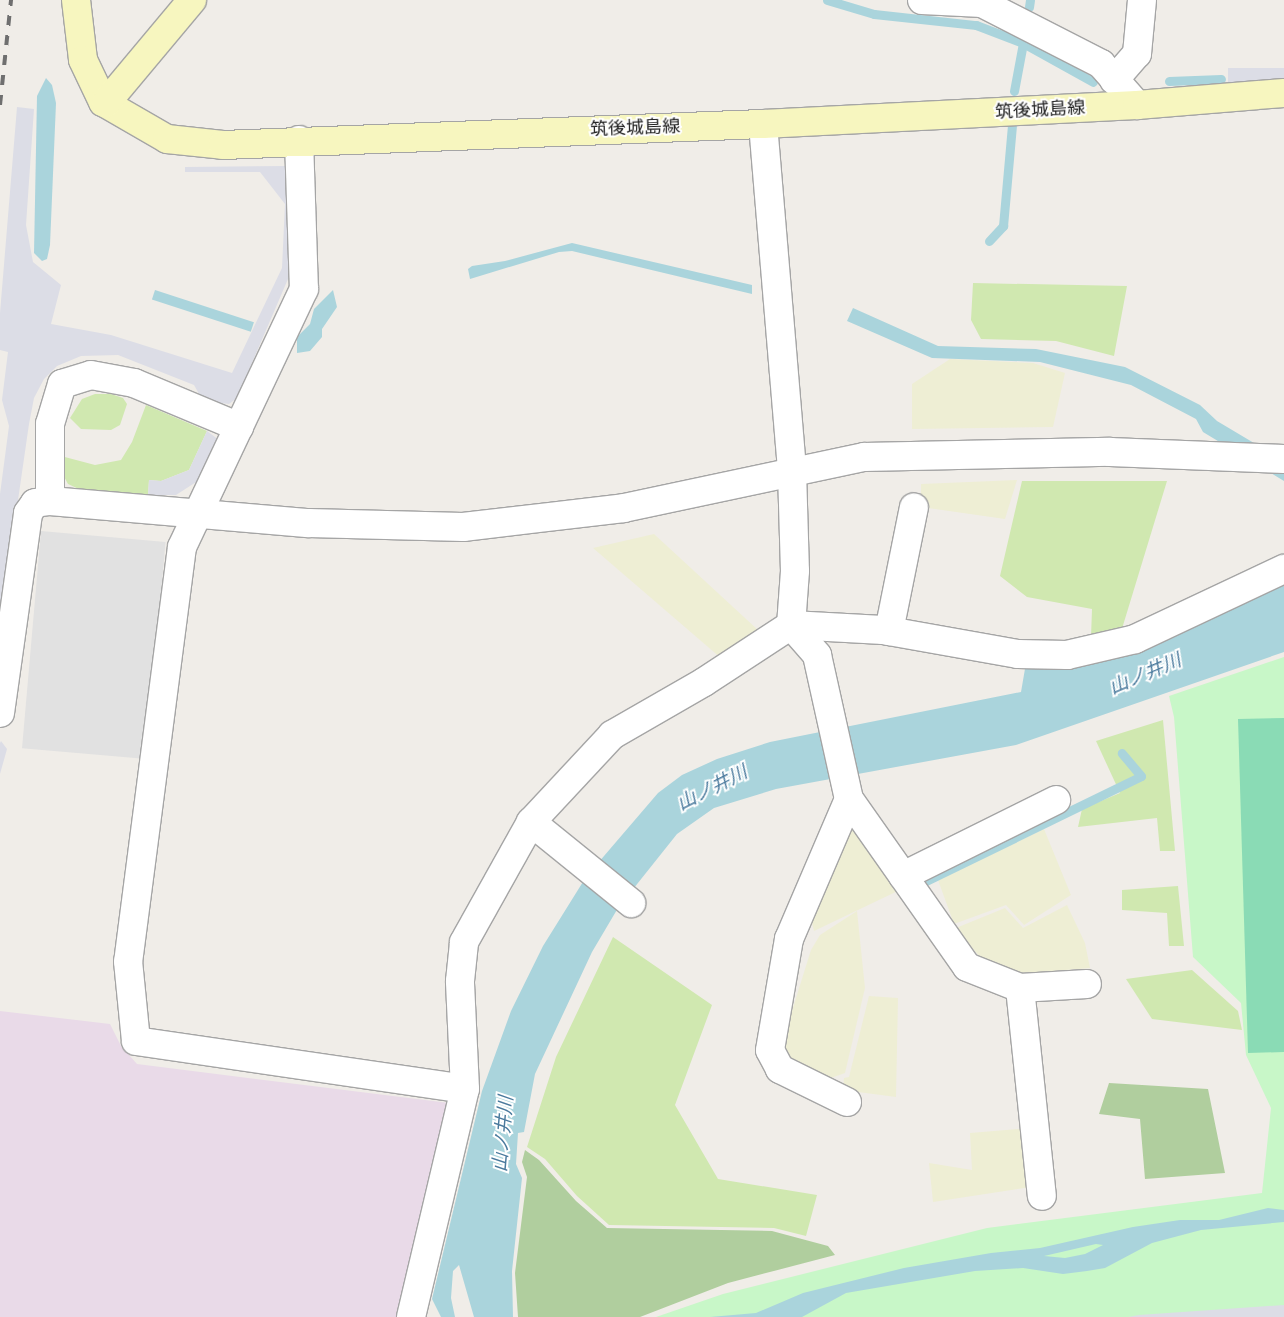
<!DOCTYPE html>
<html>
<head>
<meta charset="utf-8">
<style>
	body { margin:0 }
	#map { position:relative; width:1284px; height:1317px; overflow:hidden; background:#f0ede8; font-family:"Work Sans","Noto Sans JP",sans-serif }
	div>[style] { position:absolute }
	.industrial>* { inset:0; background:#e9dae8 }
	.farmland>* { inset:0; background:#eeeed4 }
	.grass>* { inset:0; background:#d0e8b0 }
	.forest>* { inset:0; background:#b0ce9e }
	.park>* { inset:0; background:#c8f7c8 }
	.pitch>* { inset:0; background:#8adbb5 }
	.parking>* { inset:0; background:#e1e1e1; transform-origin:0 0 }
	.plaza>* { inset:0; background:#dcdde6; transform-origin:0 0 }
	.water>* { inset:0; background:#aad4dc; transform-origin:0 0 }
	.stream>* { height:9px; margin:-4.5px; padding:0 4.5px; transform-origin:4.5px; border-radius:4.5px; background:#aad4dc }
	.roads { filter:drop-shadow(1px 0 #a5a5a5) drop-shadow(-1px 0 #a5a5a5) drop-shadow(0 1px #a5a5a5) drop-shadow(0 -1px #a5a5a5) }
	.minor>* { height:28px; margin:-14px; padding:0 14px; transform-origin:14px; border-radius:14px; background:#fff }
	.tertiary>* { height:28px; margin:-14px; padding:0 14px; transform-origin:14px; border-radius:14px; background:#fff }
	.secondary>* { height:28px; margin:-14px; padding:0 14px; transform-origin:14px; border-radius:14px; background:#f7f6bf }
	.rail>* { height:4px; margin-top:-2px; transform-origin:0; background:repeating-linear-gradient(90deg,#6f6f6f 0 10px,transparent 0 20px) }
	span { translate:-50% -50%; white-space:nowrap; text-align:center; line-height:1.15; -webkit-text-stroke:4px #fff; paint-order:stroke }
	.street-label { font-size:18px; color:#212121 }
	.water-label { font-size:19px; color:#4a7a9d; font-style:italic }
</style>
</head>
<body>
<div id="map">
	<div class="industrial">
		<i style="clip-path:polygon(0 1011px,110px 1024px,121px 1046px,137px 1064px,449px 1103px,397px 1317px,0 1317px)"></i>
	</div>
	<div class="farmland">
		<i style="clip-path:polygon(950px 359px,1033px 363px,1065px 373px,1053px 427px,912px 429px,912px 384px)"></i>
		<i style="clip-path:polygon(1017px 480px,1005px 519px,921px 507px,921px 484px)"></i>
		<i style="clip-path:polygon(654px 534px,758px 630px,722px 659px,593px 548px)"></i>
		<i style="clip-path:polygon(851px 813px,904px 888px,814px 931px,810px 915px)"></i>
		<i style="clip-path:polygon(1044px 829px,1071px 895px,1024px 925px,1006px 905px,954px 924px,938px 880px)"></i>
		<i style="clip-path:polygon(1067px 905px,1085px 943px,1090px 968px,1015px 974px,984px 962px,956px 928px,1005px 908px,1023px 928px)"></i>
		<i style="clip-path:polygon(857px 911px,865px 988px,845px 1073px,828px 1079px,784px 1059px,782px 1043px,811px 950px,820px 935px)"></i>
		<i style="clip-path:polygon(869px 996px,898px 998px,896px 1097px,843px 1090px,844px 1078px,849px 1077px)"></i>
		<i style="clip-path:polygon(1030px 1128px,1037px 1186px,933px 1202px,929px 1163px,972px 1170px,970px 1133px)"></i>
	</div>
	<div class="grass">
		<i style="clip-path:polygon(973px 283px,1127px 286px,1114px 356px,1056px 341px,981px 339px,971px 320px)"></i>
		<i style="clip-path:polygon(95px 394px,111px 394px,123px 398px,127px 404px,120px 425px,111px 430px,81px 429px,70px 418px,82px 399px)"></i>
		<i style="clip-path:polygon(146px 405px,207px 431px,189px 470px,161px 481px,149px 480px,148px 495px,83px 491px,68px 484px,62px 473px,61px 456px,95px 465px,121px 460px,132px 442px)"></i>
		<i style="clip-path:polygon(1022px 481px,1167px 481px,1121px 632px,1091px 637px,1092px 609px,1027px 597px,1000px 576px)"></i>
		<i style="clip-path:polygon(1163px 720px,1175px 851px,1160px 851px,1157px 818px,1078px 827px,1082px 809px,1120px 793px,1096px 741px)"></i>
		<i style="clip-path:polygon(1178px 886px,1184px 946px,1169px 946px,1167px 913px,1122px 910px,1122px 890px)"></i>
		<i style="clip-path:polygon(613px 937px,712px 1005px,675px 1105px,718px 1179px,817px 1195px,806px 1236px,774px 1228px,609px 1225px,577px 1196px,545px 1159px,527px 1147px,556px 1057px)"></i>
		<i style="clip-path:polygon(1192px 970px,1238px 1011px,1242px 1030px,1152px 1019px,1126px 979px)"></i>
	</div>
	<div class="forest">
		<i style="clip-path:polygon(1109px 1083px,1208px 1089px,1225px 1173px,1145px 1179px,1140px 1119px,1099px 1114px)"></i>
		<i style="clip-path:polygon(525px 1150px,539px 1160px,576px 1201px,607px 1228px,772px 1231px,828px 1246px,835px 1255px,728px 1283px,640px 1317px,518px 1317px,515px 1273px,527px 1177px,522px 1162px)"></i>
	</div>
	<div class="park">
		<i style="clip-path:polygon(1284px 657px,1284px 1317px,656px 1317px,723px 1294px,987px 1228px,1262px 1193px,1271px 1108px,1246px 1055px,1241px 1003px,1193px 957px,1174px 717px,1169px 696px)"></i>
	</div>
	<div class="pitch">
		<i style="clip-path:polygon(1284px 718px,1284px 1052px,1248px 1053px,1238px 719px)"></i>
	</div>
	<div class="parking">
		<i style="left:41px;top:531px;width:125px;height:218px;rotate:5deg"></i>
	</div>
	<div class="plaza">
		<i style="left:1284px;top:68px;width:14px;height:56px;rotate:90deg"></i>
		<i style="clip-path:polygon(17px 107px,34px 109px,26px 225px,33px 262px,61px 285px,51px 324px,111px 335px,232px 373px,282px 268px,285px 204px,260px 172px,185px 172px,185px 167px,289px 166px,291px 272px,237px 398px,229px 404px,203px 401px,194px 385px,118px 355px,81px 356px,57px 366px,44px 379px,34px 398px,29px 424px,15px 521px,0 689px,0 494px,9px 426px,2px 400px,8px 352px,0 350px,0 313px)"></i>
		<i style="clip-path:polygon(207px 431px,219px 440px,207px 475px,176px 495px,148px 495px,149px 480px,161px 481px,189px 470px)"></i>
		<i style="clip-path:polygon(1px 741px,7px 749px,0 774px,0 743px)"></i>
		<i style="clip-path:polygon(1284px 1305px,1284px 1317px,1128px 1317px,1139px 1315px)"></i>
	</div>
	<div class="water">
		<i style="clip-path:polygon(46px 78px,52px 85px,56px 103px,50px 245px,47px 259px,42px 261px,34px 253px,37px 96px)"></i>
		<i style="clip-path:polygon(572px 243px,752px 285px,752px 294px,572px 251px,559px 252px,470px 279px,468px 269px,472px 266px,505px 261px)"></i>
		<i style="left:155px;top:290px;width:104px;height:10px;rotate:18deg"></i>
		<i style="clip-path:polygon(333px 290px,337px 307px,322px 329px,322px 337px,310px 351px,297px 353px,297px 337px,310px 324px,314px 309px)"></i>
		<i style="clip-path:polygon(853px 308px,938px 346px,1036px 349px,1125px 367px,1200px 405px,1217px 421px,1284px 461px,1284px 481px,1203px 432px,1196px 419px,1131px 385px,1040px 362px,932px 358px,847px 321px)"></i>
		<i style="clip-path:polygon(1284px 576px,1284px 652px,1016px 745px,776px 789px,714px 808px,677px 834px,618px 908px,592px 952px,535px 1074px,524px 1132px,518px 1133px,516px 1164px,522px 1178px,512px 1271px,513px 1317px,474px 1317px,459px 1265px,453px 1271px,451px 1298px,455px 1317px,441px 1317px,432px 1299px,482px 1091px,511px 1011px,543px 946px,586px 877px,658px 793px,682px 775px,717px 759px,770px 742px,1021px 692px,1026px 663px)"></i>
		<i style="clip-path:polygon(evenodd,1268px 1208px,1284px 1210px,1284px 1222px,1201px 1230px,1152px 1243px,1105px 1268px,1087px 1271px,1063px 1274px,1023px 1268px,975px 1271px,846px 1293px,802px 1317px,710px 1317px,756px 1313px,803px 1293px,904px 1268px,991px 1253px,1040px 1248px,1133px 1227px,1180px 1220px,1219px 1220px,1268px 1208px,1096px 1244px,1103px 1245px,1085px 1254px,1065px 1258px,1044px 1256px,1096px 1244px)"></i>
	</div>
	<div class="stream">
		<i style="left:827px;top:0;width:49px;rotate:16.6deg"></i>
		<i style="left:874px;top:14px;width:103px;rotate:6.2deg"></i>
		<i style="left:976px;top:25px;width:50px;rotate:21deg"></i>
		<i style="left:1023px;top:43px;width:80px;rotate:29.1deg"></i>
		<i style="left:1029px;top:7px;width:7px;rotate:-82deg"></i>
		<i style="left:1169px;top:81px;width:52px;rotate:-2.2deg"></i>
		<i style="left:1014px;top:91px;width:49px;rotate:-79.4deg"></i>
		<i style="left:989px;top:241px;width:21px;rotate:-47deg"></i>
		<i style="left:1003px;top:226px;width:100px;rotate:-84.9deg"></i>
		<i style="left:926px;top:881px;width:239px;rotate:-26deg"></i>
		<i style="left:1141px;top:776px;width:30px;rotate:-130deg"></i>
	</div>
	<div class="roads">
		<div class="minor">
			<i style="left:922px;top:0;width:60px;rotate:2.9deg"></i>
			<i style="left:982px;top:3px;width:134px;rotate:27.1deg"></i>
			<i style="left:1101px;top:64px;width:55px;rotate:48.7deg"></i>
			<i style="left:1114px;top:80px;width:35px;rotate:-49deg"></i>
			<i style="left:1137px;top:54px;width:54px;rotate:-84.7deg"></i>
			<i style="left:299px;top:140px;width:149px;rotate:88.1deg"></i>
			<i style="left:304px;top:289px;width:285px;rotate:115.3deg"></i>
			<i style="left:182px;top:547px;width:418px;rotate:97.4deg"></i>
			<i style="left:128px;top:961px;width:80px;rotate:84.3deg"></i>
			<i style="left:136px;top:1041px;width:332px;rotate:8.3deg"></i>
			<i style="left:792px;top:471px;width:100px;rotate:88.3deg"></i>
			<i style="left:795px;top:571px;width:54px;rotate:94.2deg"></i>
			<i style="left:791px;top:625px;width:40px;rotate:49deg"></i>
			<i style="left:817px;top:655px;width:148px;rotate:77.5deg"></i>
			<i style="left:849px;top:799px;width:205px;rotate:54.9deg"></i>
			<i style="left:967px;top:967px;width:57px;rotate:21.6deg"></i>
			<i style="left:1020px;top:988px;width:209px;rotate:84deg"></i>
			<i style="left:50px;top:501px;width:77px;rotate:-90deg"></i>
			<i style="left:50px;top:424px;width:42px;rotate:-73.3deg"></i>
			<i style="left:62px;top:384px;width:30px;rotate:-17deg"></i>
			<i style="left:91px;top:375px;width:44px;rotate:10.5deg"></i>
			<i style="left:134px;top:383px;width:114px;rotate:22.7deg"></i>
			<i style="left:889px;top:631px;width:126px;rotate:-78.6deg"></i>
			<i style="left:531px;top:822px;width:129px;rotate:39deg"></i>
			<i style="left:903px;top:876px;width:171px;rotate:-26.4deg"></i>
			<i style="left:1020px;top:988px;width:67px;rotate:-3.4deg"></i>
			<i style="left:847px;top:1102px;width:75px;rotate:-153.8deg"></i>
			<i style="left:780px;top:1069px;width:21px;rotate:-118deg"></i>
			<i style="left:770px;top:1050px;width:113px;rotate:-80.3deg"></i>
			<i style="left:789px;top:939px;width:152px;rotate:-66.8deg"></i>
			<i style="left:411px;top:1317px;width:234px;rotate:-76.7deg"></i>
			<i style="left:465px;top:1089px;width:108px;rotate:-92.7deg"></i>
			<i style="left:460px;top:981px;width:39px;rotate:-84deg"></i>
			<i style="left:464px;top:942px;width:137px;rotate:-60.8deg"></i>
			<i style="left:531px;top:822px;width:119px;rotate:-47deg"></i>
			<i style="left:612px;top:735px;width:106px;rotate:-29.9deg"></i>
			<i style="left:704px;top:682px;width:104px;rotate:-33.2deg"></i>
			<i style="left:791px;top:625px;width:92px;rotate:3.1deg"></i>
			<i style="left:883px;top:630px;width:137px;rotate:10.1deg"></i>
			<i style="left:1018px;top:654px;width:49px;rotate:1.2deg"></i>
			<i style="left:1067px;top:655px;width:70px;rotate:-13.2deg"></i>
			<i style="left:1135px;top:639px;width:165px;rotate:-25.2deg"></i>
		</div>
		<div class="tertiary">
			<i style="left:763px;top:124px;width:348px;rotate:85.2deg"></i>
			<i style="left:0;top:713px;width:202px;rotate:-82deg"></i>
			<i style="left:28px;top:513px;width:12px;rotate:-55deg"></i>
			<i style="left:35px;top:503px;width:15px;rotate:-8deg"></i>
			<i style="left:50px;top:501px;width:260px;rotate:4.9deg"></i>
			<i style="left:309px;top:523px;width:154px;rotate:1.5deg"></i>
			<i style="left:463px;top:527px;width:162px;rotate:-6.7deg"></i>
			<i style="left:624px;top:508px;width:245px;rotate:-12deg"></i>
			<i style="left:864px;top:457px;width:246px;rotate:-1.2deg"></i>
			<i style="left:1110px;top:452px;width:174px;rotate:2.3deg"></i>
		</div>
		<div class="secondary">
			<i style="left:76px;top:0;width:60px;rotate:83.3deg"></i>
			<i style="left:83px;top:60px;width:47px;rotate:64.5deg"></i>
			<i style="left:103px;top:102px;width:74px;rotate:30deg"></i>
			<i style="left:167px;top:139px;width:56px;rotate:6.1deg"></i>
			<i style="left:223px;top:145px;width:540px;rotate:-2.23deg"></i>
			<i style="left:763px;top:124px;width:374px;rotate:-2.9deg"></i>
			<i style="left:1137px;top:105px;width:147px;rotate:-4.7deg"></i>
			<i style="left:106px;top:103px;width:134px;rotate:-50.1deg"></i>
		</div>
	</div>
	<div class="rail">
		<i style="left:0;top:105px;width:106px;rotate:-84deg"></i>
	</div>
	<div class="street-label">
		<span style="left:1040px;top:110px;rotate:-3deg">筑後城島線</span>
		<span style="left:635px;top:128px;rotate:-2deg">筑後城島線</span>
	</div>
	<div class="water-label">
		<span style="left:1145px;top:674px;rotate:-23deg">山ノ井川</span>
		<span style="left:712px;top:788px;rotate:-27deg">山ノ井川</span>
		<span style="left:503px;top:1134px;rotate:-85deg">山ノ井川</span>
	</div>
</div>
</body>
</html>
